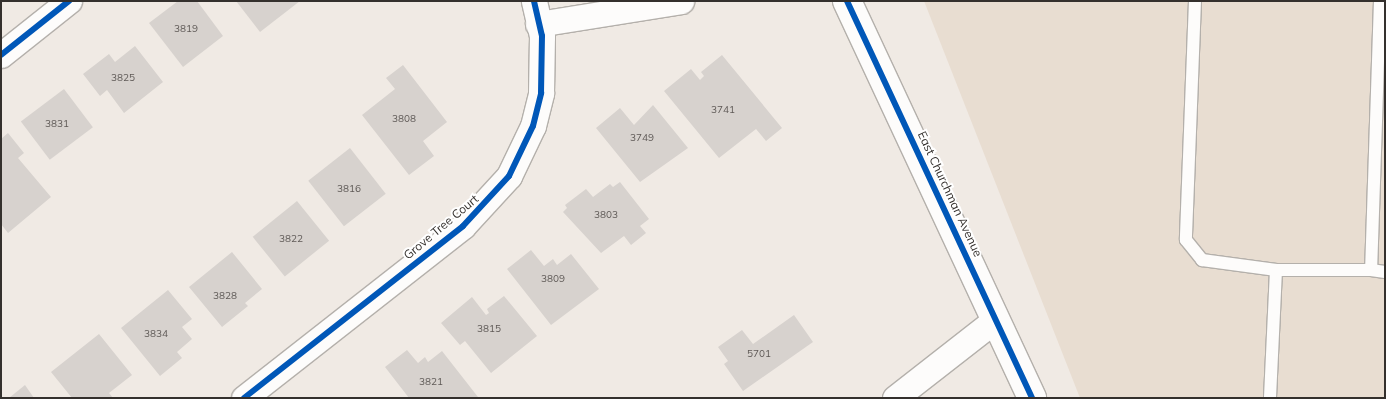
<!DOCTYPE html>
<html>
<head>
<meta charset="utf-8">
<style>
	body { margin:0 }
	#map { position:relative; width:1386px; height:399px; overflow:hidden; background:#f0eae4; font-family:Mulish,sans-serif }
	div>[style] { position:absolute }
	.built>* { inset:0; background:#e8ddd1 }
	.building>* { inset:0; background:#d7d2ce; transform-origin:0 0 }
	.roads { filter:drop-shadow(1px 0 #b4b0ab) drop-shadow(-1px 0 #b4b0ab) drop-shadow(0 1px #b4b0ab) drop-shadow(0 -1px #b4b0ab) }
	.lane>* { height:12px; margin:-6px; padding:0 6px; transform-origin:6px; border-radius:6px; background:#fdfcfb }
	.street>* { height:25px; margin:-12.5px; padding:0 12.5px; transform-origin:12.5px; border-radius:12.5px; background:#fdfcfb }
	.secondary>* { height:28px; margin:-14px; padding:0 14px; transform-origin:14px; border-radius:14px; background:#fdfcfb }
	.cycleway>* { height:6px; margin:-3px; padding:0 3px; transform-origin:3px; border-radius:3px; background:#0057b8 }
	span { translate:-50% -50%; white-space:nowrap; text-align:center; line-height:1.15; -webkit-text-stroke:4px #fff; paint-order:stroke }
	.number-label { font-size:10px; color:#5e5956 }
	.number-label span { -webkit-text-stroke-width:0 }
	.street-label { font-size:12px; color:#34302d }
	.frame { position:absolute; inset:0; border:2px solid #34302d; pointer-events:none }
</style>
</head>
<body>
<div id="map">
	<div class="built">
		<i style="clip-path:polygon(924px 1px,1385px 1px,1385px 398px,1080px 398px)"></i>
	</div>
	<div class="building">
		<i style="clip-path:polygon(178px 1px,197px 1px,223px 36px,183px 67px,149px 23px)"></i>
		<i style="clip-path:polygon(236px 1px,300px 1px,260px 32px)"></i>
		<i style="clip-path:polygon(135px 46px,163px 82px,124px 113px,107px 90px,100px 96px,83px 74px,109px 54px,115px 62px)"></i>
		<i style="clip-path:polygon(722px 55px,782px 128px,766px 141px,756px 129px,719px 158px,664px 91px,691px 69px,700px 80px,704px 76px,701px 72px)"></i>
		<i style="clip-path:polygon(403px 65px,447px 122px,423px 141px,434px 156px,409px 175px,362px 115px,395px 89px,386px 78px)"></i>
		<i style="left:64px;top:89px;width:48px;height:54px;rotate:53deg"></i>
		<i style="clip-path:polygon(653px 105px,688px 148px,640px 182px,596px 128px,620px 108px,634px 125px)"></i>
		<i style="clip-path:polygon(8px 133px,24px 153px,18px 158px,51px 197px,8px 233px,1px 224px,1px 139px)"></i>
		<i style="left:350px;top:148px;width:58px;height:53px;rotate:52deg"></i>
		<i style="clip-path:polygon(620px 182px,649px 219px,640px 226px,646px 233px,631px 245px,624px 236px,601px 253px,563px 212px,567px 208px,565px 205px,586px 189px,593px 197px,610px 184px,613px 187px)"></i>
		<i style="left:297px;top:201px;width:51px;height:57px;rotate:51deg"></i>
		<i style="clip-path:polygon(531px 250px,544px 266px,553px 259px,557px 265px,571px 254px,599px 289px,551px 325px,507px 269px)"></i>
		<i style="clip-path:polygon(232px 252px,262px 289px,245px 303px,248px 306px,222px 327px,189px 287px)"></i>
		<i style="clip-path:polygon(168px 290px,192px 319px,182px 327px,192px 339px,177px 352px,182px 358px,160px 376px,121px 328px)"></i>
		<i style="clip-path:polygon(504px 296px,537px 336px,491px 373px,465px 341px,460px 345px,441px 323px,472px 297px,486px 315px,489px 313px,487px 309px)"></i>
		<i style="clip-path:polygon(794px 315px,813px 342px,743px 391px,724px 364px,728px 361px,718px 347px,742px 330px,753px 344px)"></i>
		<i style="clip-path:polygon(99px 334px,132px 375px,109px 393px,113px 398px,72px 398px,51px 372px)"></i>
		<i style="clip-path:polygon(407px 350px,418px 363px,425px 357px,428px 362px,442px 351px,478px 397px,409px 398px,385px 367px)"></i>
		<i style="clip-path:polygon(25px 385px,34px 398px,9px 398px)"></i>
	</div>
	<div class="roads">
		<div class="lane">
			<i style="left:1195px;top:1px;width:239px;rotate:92.2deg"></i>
			<i style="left:1186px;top:240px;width:26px;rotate:51deg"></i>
			<i style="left:1202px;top:260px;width:75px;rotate:7.7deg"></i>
			<i style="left:1276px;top:270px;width:128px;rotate:92.7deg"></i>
			<i style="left:1380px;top:1px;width:269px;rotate:91.9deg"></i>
			<i style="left:1371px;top:270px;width:14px;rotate:8deg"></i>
			<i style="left:1276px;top:270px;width:95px"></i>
		</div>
		<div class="street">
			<i style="left:538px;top:24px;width:145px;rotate:-9.1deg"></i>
			<i style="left:1px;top:55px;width:87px;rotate:-38.5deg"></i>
			<i style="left:244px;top:398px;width:278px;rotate:-38.1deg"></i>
			<i style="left:463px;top:226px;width:68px;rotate:-47.4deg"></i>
			<i style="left:509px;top:176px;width:55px;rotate:-64.4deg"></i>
			<i style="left:533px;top:126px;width:34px;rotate:-76deg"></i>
			<i style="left:541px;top:93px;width:57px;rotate:-89deg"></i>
			<i style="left:542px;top:36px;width:36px;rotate:-103deg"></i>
			<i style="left:895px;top:398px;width:127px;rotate:-38deg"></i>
		</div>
		<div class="secondary">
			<i style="left:847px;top:1px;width:438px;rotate:65deg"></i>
		</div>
	</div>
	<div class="cycleway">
		<i style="left:847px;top:1px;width:438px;rotate:65deg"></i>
		<i style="left:1px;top:55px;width:87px;rotate:-38.5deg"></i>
		<i style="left:244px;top:398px;width:278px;rotate:-38.1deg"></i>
		<i style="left:463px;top:226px;width:68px;rotate:-47.4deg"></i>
		<i style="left:509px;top:176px;width:55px;rotate:-64.4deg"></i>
		<i style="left:533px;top:126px;width:34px;rotate:-76deg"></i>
		<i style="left:541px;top:93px;width:57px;rotate:-89deg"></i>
		<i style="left:542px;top:36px;width:36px;rotate:-103deg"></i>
	</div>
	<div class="number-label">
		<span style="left:186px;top:29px">3819</span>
		<span style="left:123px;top:78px">3825</span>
		<span style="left:723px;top:110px">3741</span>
		<span style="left:404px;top:119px">3808</span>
		<span style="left:57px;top:124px">3831</span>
		<span style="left:642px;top:138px">3749</span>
		<span style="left:349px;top:189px">3816</span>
		<span style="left:606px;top:215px">3803</span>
		<span style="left:291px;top:239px">3822</span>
		<span style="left:553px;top:279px">3809</span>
		<span style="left:225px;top:296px">3828</span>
		<span style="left:489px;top:329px">3815</span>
		<span style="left:156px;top:334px">3834</span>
		<span style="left:759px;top:354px">5701</span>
		<span style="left:431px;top:382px">3821</span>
	</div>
	<div class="street-label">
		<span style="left:950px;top:194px;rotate:65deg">East Churchman Avenue</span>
		<span style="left:441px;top:227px;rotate:-40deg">Grove Tree Court</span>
	</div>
	<div class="frame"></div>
</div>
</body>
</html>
